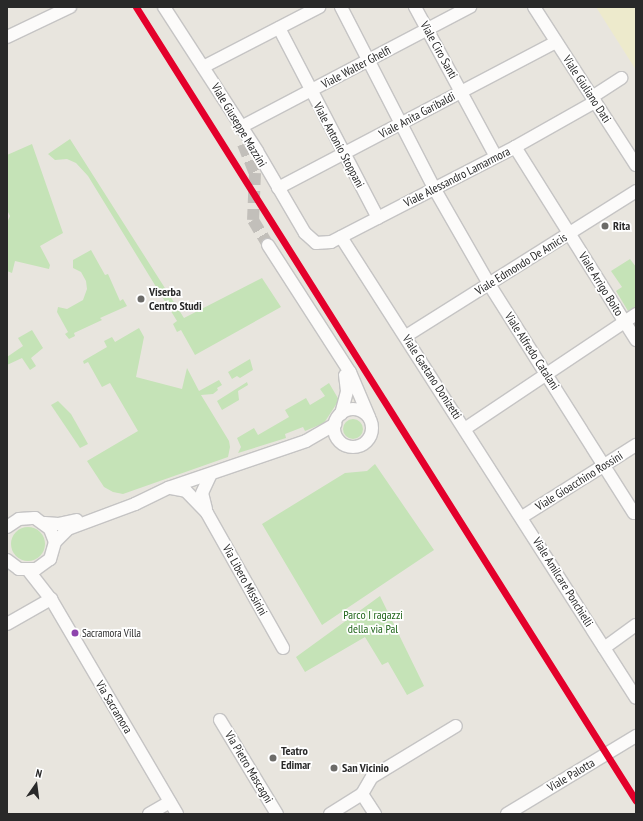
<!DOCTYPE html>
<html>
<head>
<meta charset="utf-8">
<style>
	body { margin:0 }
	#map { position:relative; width:643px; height:821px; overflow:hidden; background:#e8e5de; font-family:"PT Sans Narrow",sans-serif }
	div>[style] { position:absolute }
	.green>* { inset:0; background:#c5e3b7 }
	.round { border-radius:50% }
	.sand>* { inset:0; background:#edeacc }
	.minor-tunnel>* { height:12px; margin-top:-6px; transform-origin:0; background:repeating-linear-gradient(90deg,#c2bfba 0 12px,transparent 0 18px) }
	.roads { filter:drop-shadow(1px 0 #c5c4c4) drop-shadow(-1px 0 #c5c4c4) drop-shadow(0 1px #c5c4c4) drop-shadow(0 -1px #c5c4c4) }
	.minor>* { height:12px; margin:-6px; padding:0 6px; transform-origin:6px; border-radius:6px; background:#fcfbfa }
	.minor>.ring { margin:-6px; padding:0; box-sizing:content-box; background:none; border:12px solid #fcfbfa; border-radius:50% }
	.rail-1>* { height:7px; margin:-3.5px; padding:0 3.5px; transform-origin:3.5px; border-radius:3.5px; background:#e4002b }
	.dots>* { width:11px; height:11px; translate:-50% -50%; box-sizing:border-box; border:2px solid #fff; border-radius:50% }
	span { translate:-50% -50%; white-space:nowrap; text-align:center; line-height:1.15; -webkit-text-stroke:3.5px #fff; paint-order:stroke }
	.bus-label { font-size:11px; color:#292929 }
	.left { translate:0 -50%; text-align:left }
	.street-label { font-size:12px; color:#292929 }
	.poi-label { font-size:12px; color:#292929; font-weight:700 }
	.park-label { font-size:12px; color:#20651a }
	.frame { position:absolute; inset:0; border:8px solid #292929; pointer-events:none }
	.north { position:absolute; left:16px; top:765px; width:40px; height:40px; -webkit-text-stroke:3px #fff; paint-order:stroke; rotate:14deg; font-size:11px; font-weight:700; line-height:16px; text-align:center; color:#292929 }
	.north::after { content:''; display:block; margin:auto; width:14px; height:18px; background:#292929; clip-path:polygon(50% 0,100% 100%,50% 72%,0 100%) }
</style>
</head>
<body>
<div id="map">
	<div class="green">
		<i style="clip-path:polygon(70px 139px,184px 318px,262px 278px,281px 307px,195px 355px,181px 330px,177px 332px,173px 324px,177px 321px,88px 176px,76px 163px,67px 159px,55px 160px,48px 154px)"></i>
		<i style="clip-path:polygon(32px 144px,63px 233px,40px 246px,50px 265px,49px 269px,15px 261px,12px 273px,7px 271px,7px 223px,10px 216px,7px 210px,7px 155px)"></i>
		<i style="clip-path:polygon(91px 250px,105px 275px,108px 274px,120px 301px,123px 299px,127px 306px,100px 318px,102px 320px,74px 333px,75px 336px,69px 339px,65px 334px,68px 332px,57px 312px,58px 307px,67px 309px,83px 300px,87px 289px,86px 281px,81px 272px,73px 268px,73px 260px)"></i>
		<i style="clip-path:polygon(630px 259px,636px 267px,636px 306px,628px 311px,616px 291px,622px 287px,611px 271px)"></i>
		<i style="clip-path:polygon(139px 328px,144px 337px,136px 377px,182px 389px,187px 368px,199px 391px,219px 380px,222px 385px,217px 388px,218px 390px,213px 394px,201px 395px,229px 441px,230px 447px,228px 457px,123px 494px,113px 492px,104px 487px,87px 461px,138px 431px,110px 383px,102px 387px,88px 362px,84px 364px,83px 361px,107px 347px,104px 341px,112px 337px,115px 342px)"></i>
		<i style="clip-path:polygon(32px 330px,43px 348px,31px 358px,36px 366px,30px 370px,22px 358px,7px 365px,7px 357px,23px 346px,18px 338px)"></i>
		<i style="clip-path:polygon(250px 359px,253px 370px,240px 378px,237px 376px,232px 379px,228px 372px)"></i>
		<i style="clip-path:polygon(247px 382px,248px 385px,238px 391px,239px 400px,222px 410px,217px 401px)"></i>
		<i style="clip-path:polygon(329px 383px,339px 400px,324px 423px,305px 431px,303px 427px,285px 434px,286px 438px,238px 453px,241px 447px,237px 438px,254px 428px,258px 435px,289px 417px,285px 410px,306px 398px,310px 405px,325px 396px,320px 389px)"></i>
		<i style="clip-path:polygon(58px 401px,71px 414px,88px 444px,80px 448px,51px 405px)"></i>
		<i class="round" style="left:343px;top:419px;width:20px;height:20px"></i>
		<i style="clip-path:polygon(375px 464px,434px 550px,322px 625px,262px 524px,345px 473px,367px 471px)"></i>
		<i class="round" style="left:11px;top:527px;width:34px;height:34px"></i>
		<i style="clip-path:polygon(380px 596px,424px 686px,407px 695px,388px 662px,382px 665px,365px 637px,305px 672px,296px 657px)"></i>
	</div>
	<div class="sand">
		<i style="clip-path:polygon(596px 7px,636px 7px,636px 70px)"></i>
	</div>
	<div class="minor-tunnel">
		<i style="left:243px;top:144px;width:31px;rotate:68deg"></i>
		<i style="left:255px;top:173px;width:47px;rotate:92.4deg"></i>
		<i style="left:253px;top:220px;width:29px;rotate:59deg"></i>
	</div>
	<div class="roads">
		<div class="minor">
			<i style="left:164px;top:7px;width:171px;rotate:57.1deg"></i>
			<i style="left:257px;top:151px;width:95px;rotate:59.7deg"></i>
			<i style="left:305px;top:233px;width:15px;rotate:42deg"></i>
			<i style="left:316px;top:243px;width:15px;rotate:-4deg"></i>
			<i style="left:331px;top:242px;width:207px;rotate:-27.3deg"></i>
			<i style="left:515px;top:147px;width:92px;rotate:-29.4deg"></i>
			<i style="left:341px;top:7px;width:203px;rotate:62.8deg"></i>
			<i style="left:434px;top:188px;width:111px;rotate:60.2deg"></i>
			<i style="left:489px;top:284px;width:271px;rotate:57.7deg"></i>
			<i style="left:415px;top:7px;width:170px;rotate:61.6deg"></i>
			<i style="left:534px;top:7px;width:188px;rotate:57.2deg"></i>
			<i style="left:279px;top:28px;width:214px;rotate:62.5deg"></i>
			<i style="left:7px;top:37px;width:70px;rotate:-25.5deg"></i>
			<i style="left:203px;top:67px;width:131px;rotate:-27.3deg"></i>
			<i style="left:592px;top:97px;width:35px;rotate:-33deg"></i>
			<i style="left:241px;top:127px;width:259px;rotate:-27.7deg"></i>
			<i style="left:515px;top:147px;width:228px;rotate:57.9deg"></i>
			<i style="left:278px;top:188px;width:314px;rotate:-27.7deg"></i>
			<i style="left:341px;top:237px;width:547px;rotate:57.38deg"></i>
			<i style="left:268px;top:245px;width:151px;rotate:57.2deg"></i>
			<i style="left:350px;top:372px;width:49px;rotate:67.1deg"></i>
			<i style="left:406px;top:336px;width:272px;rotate:-32.2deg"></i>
			<i class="ring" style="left:334px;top:409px;width:26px;height:26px"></i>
			<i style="left:341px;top:414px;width:24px;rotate:-75deg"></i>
			<i style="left:347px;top:391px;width:16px;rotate:-97deg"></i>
			<i style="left:466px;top:428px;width:205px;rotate:-33.8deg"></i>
			<i style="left:171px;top:488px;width:15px;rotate:11deg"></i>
			<i style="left:186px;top:491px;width:30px;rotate:46deg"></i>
			<i style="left:207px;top:513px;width:155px;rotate:60.6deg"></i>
			<i style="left:206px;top:509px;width:16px;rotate:-104deg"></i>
			<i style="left:202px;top:493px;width:21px;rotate:-65deg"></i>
			<i style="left:522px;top:517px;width:135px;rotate:-32.3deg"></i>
			<i style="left:45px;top:523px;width:13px;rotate:4deg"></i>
			<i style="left:58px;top:524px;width:19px;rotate:-12deg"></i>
			<i style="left:7px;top:527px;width:14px;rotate:-34deg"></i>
			<i style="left:19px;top:519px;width:16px;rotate:-4deg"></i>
			<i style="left:35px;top:518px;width:19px;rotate:36deg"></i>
			<i style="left:50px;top:529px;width:14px;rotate:69deg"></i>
			<i style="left:55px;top:542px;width:18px;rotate:106deg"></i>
			<i style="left:50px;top:559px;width:17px;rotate:144deg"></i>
			<i style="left:36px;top:569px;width:17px;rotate:180deg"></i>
			<i style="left:19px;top:569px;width:15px;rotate:-143deg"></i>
			<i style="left:55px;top:542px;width:18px;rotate:-45deg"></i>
			<i style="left:68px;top:529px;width:72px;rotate:-20.5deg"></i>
			<i style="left:135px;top:504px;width:37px;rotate:-26deg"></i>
			<i style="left:168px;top:488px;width:146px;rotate:-18.8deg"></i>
			<i style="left:306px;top:441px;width:34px;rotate:-30deg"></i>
			<i style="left:28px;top:570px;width:37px;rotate:52deg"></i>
			<i style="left:51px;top:599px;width:249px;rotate:59.6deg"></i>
			<i style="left:7px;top:624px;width:51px;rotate:-29.6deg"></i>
			<i style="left:604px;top:648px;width:39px;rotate:-36deg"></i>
			<i style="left:220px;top:720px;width:110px;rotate:58.8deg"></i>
			<i style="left:362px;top:794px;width:24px;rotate:57deg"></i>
			<i style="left:149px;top:814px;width:24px;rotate:-30deg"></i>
			<i style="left:330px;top:814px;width:38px;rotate:-32deg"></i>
			<i style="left:362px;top:794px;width:20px;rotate:-60deg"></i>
			<i style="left:372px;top:777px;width:98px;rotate:-31.3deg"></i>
			<i style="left:507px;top:814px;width:151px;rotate:-31.2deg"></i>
		</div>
	</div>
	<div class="rail-1">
		<i style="left:136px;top:7px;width:938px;rotate:57.8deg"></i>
	</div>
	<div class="dots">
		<i style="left:605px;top:226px;background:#6c6b68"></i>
		<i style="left:141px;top:299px;background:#6c6b68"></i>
		<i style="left:75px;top:633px;background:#8e44ad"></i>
		<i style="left:273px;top:758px;background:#6c6b68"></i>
		<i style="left:334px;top:768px;background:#6c6b68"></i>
	</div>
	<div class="bus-label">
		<span class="left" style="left:82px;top:633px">Sacramora Villa</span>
	</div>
	<div class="street-label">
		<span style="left:439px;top:50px;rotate:61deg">Viale Ciro Santi</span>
		<span style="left:356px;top:67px;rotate:-28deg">Viale Walter Ghelfi</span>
		<span style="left:587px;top:89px;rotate:57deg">Viale Giuliano Dati</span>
		<span style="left:417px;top:115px;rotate:-28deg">Viale Anita Garibaldi</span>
		<span style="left:239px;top:125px;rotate:59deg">Viale Giuseppe Mazzini</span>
		<span style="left:339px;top:145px;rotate:62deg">Viale Antonio Stoppani</span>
		<span style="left:457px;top:177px;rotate:-27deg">Viale Alessandro Lamarmora</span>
		<span style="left:521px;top:264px;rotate:-32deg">Viale Edmondo De Amicis</span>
		<span style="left:601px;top:284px;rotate:58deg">Viale Arrigo Boito</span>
		<span style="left:532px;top:351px;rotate:57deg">Viale Alfredo Catalani</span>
		<span style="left:432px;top:377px;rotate:57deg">Viale Gaetano Donizetti</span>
		<span style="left:579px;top:481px;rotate:-32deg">Viale Gioacchino Rossini</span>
		<span style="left:245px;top:580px;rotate:61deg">Via Libero Missirini</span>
		<span style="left:563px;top:582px;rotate:58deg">Viale Amilcare Ponchielli</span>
		<span style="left:114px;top:707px;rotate:59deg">Via Sacramora</span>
		<span style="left:249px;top:767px;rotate:59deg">Via Pietro Mascagni</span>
		<span style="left:571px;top:775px;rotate:-31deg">Viale Palotta</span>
	</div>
	<div class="poi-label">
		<span class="left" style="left:613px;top:226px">Rita</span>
		<span class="left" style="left:149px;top:299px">Viserba<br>Centro Studi</span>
		<span class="left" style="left:281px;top:758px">Teatro<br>Edimar</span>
		<span class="left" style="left:342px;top:768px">San Vicinio</span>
	</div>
	<div class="park-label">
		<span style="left:373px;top:622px">Parco I ragazzi<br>della via Pal</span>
	</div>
	<div class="frame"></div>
	<div class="north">N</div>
</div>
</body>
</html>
